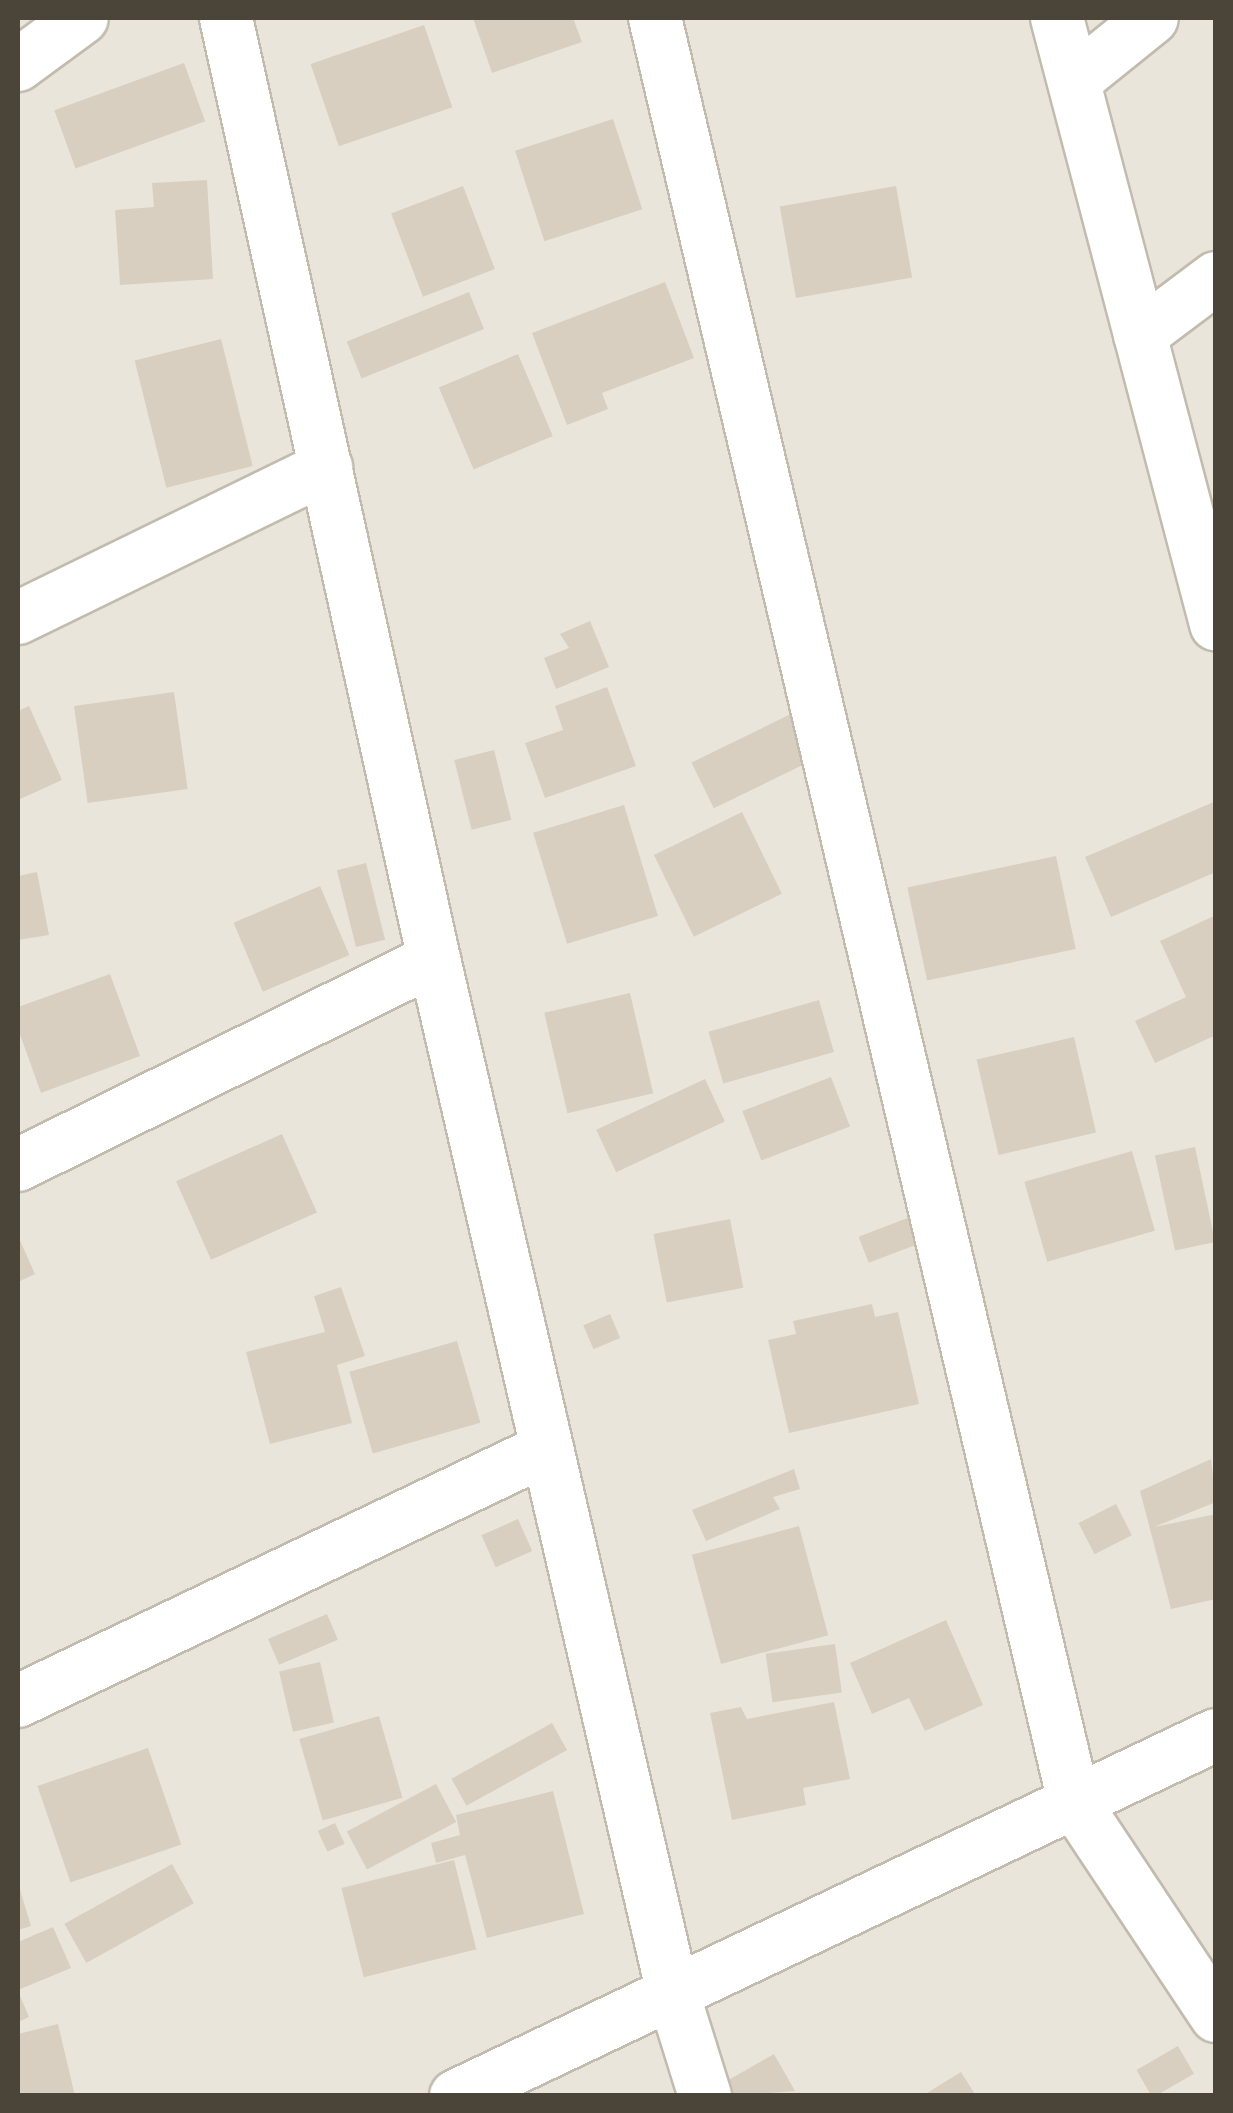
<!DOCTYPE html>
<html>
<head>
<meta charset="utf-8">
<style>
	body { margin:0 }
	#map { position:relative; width:1233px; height:2113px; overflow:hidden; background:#f6f3ec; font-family:Figtree,sans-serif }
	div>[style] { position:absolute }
	.residential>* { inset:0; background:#eae5da; transform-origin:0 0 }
	.building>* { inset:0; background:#d8cfc1; transform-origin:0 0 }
	.roads { filter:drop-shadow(2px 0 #c2bbae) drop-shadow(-2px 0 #c2bbae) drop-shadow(0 2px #c2bbae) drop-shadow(0 -2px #c2bbae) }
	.minor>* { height:52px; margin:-26px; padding:0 26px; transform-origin:26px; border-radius:26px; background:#fff }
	span { translate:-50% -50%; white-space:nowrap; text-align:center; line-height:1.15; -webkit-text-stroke:8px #fff; paint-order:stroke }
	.frame { position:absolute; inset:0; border:20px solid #4b4439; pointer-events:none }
</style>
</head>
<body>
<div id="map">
	<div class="residential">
		<i style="left:18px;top:18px;width:1197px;height:2077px"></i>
	</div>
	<div class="building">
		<i style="clip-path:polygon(473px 18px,573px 18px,582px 42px,492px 73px)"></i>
		<i style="left:424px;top:25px;width:87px;height:120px;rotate:71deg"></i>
		<i style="left:184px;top:63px;width:62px;height:138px;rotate:70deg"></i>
		<i style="left:613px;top:119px;width:95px;height:103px;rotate:72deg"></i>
		<i style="clip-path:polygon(207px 180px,213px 279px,120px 285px,115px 210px,154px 207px,152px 183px)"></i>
		<i style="left:463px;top:186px;width:89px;height:77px;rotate:69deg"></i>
		<i style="left:896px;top:186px;width:93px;height:118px;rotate:80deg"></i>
		<i style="clip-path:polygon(665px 282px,694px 358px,602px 393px,608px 409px,567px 425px,532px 333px)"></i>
		<i style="left:469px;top:292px;width:40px;height:132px;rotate:68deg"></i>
		<i style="left:221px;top:339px;width:131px;height:89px;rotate:76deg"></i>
		<i style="left:518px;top:354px;width:89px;height:86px;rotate:67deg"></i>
		<i style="clip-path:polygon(590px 621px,609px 667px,556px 689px,544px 658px,569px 648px,560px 634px)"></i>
		<i style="clip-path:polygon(607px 687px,636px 766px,545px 798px,525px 743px,563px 730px,555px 706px)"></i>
		<i style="left:174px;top:692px;width:98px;height:101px;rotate:82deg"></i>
		<i style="clip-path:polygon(29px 706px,62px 780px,18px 800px,18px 711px)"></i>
		<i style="left:793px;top:713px;width:51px;height:113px;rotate:64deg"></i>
		<i style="left:494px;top:750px;width:72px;height:41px;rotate:76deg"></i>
		<i style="clip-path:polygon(1216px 801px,1216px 872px,1111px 917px,1085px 857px)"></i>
		<i style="left:624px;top:805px;width:116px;height:95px;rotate:73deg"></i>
		<i style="left:742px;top:812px;width:91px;height:98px;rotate:64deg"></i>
		<i style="left:1056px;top:856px;width:95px;height:152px;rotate:78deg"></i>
		<i style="left:366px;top:863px;width:79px;height:30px;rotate:76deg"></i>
		<i style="clip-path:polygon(37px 872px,49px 935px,18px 940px,18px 876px)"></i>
		<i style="left:320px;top:886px;width:75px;height:94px;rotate:67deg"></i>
		<i style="clip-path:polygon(1216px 915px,1216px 1035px,1155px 1063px,1135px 1021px,1186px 997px,1160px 941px)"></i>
		<i style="clip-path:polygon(110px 974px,140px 1056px,41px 1093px,18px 1029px,18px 1007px)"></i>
		<i style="left:630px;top:993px;width:103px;height:88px;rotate:77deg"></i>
		<i style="left:819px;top:1000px;width:54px;height:115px;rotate:74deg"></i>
		<i style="left:1074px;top:1037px;width:98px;height:100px;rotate:77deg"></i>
		<i style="left:831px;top:1077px;width:53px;height:95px;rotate:69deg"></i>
		<i style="left:705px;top:1079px;width:47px;height:120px;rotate:65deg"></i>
		<i style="left:282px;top:1134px;width:86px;height:116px;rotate:66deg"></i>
		<i style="left:1195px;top:1147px;width:97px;height:41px;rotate:78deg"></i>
		<i style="left:1132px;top:1151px;width:83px;height:112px;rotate:74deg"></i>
		<i style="left:910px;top:1217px;width:28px;height:55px;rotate:69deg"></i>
		<i style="left:730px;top:1219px;width:70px;height:78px;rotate:79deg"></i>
		<i style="clip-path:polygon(18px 1236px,35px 1274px,18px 1282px)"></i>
		<i style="clip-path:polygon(341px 1287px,365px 1356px,337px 1365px,352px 1423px,270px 1444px,246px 1352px,325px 1332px,314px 1296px)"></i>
		<i style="clip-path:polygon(872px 1304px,875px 1317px,898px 1312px,919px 1404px,789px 1433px,768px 1340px,796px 1334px,793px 1321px)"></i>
		<i style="left:610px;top:1314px;width:26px;height:29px;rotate:67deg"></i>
		<i style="left:457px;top:1341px;width:85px;height:112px;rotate:74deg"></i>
		<i style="clip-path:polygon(1211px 1459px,1216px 1502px,1154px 1527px,1216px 1514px,1216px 1599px,1171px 1609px,1140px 1491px)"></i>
		<i style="clip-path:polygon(794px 1469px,800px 1489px,773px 1497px,780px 1509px,706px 1541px,692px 1510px)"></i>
		<i style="left:1116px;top:1504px;width:35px;height:42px;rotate:63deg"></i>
		<i style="left:518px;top:1519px;width:35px;height:40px;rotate:66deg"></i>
		<i style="left:799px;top:1526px;width:113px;height:111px;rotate:75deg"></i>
		<i style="left:327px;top:1614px;width:28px;height:64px;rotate:67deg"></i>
		<i style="clip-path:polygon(946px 1620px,983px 1705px,925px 1731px,909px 1698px,872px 1714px,850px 1663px)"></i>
		<i style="left:835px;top:1644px;width:49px;height:70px;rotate:82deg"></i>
		<i style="left:320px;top:1662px;width:62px;height:42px;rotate:77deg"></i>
		<i style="clip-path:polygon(834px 1702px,850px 1779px,803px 1788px,806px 1805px,732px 1820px,710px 1713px,741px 1707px,747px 1719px)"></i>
		<i style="left:379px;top:1716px;width:85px;height:83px;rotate:74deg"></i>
		<i style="left:552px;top:1723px;width:31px;height:115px;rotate:61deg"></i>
		<i style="left:148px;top:1748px;width:102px;height:117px;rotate:71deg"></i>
		<i style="left:436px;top:1784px;width:43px;height:101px;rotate:62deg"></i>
		<i style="clip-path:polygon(553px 1791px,584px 1914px,487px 1938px,465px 1855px,436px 1863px,431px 1843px,460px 1835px,456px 1815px)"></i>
		<i style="left:335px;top:1823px;width:23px;height:19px;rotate:65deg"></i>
		<i style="left:454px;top:1860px;width:92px;height:116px;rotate:76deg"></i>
		<i style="left:172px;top:1864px;width:45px;height:123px;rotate:61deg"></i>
		<i style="clip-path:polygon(18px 1883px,31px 1926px,18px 1930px)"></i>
		<i style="clip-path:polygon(53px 1927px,71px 1968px,18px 1990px,18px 1942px)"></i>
		<i style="clip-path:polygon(18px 1991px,29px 2017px,18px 2022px)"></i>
		<i style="clip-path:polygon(58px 2024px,75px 2096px,18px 2096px,18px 2034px)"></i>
		<i style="left:1178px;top:2046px;width:32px;height:48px;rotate:60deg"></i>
		<i style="clip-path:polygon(774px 2054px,795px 2091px,732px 2096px,725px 2082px)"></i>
		<i style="clip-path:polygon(961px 2072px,976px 2096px,922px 2096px)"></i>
	</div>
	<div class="roads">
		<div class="minor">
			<i style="left:226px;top:18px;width:964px;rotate:77.54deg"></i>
			<i style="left:434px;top:959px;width:1061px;rotate:76.99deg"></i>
			<i style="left:673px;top:1993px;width:108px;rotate:72.7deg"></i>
			<i style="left:655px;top:18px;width:1833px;rotate:76.78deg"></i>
			<i style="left:1074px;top:1802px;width:257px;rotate:56.4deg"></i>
			<i style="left:1057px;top:18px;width:627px;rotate:75.3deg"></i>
			<i style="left:18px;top:65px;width:79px;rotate:-36.3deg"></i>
			<i style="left:1074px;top:81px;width:100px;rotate:-38.9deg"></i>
			<i style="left:1140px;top:335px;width:95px;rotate:-36.9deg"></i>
			<i style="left:18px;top:618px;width:343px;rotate:-26deg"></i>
			<i style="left:18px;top:1165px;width:464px;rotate:-26.3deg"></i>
			<i style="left:18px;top:1701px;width:586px;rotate:-25.47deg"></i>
			<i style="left:456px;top:2096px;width:841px;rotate:-25.41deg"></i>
		</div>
	</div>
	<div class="frame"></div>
</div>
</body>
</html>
